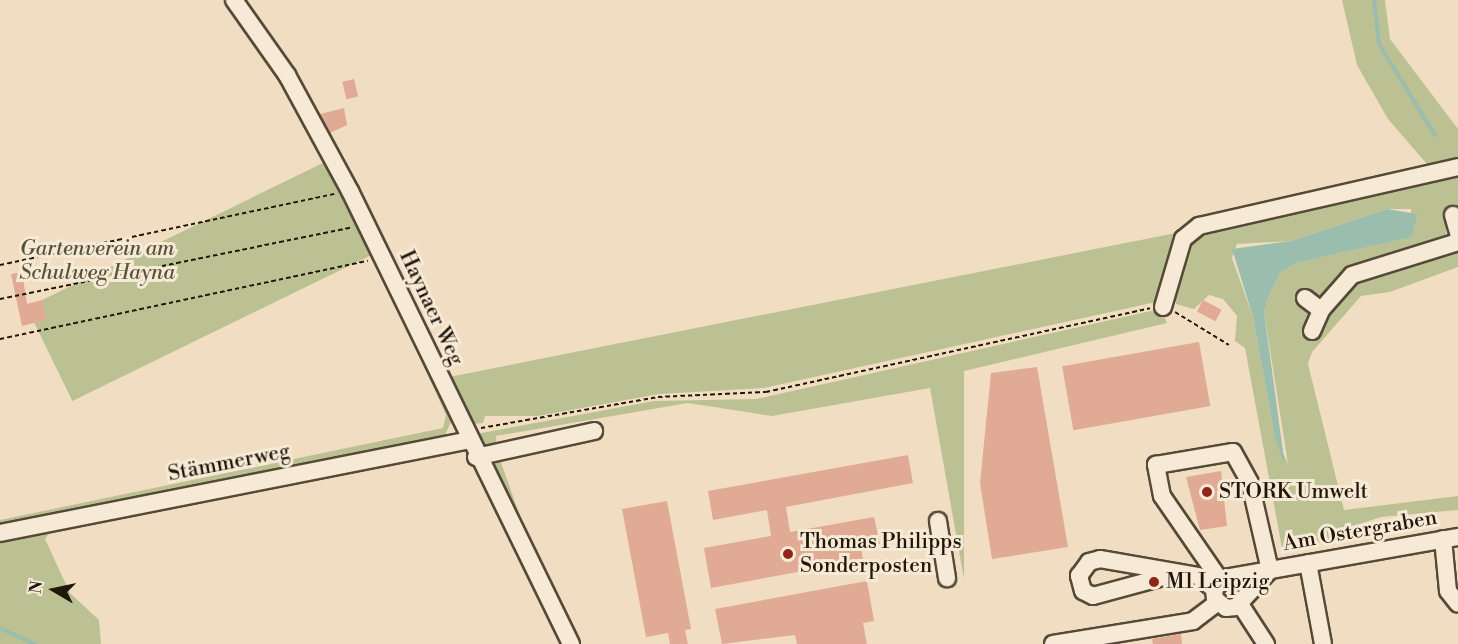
<!DOCTYPE html>
<html>
<head>
<meta charset="utf-8">
<style>
	body { margin:0 }
	#map { position:relative; width:1458px; height:644px; overflow:hidden; background:#f1dec2; font-family:"Libre Bodoni",serif }
	div>[style] { position:absolute }
	.green>* { inset:0; background:#bbc192; transform-origin:0 0 }
	.water>* { inset:0; background:#9bbdae }
	.stream>* { height:4px; margin:-2px; padding:0 2px; transform-origin:2px; border-radius:2px; background:#9bbdae }
	.building>* { inset:0; background:#e0aa94; transform-origin:0 0 }
	.path>* { height:2px; margin-top:-1px; transform-origin:0; background:repeating-linear-gradient(90deg,#211709 0 4.5px,transparent 0 7.5px) }
	.roads { filter:drop-shadow(2px 0 #554937) drop-shadow(-2px 0 #554937) drop-shadow(0 2px #554937) drop-shadow(0 -2px #554937) }
	.minor>* { height:16px; margin:-8px; padding:0 8px; transform-origin:8px; border-radius:8px; background:#f6ead7 }
	.dots>* { width:16px; height:16px; translate:-50% -50%; box-sizing:border-box; border:3px solid #f6ead7; border-radius:50% }
	span { translate:-50% -50%; white-space:nowrap; text-align:center; line-height:1.15; -webkit-text-stroke:6px #f6ead7; paint-order:stroke }
	.park-label { font-size:21px; color:#575239; font-style:italic }
	.street-label { font-size:21px; color:#211709 }
	.poi-label { font-size:21px; color:#211709 }
	.left { translate:0 -50%; text-align:left }
	.north { position:absolute; left:24px; top:560px; width:60px; height:60px; -webkit-text-stroke:4px #f6ead7; paint-order:stroke; rotate:279deg; font-size:16px; font-weight:700; line-height:24px; text-align:center; color:#211709 }
	.north::after { content:''; display:block; margin:auto; width:21px; height:27px; background:#211709; clip-path:polygon(50% 0,100% 100%,50% 72%,0 100%) }
</style>
</head>
<body>
<div id="map">
	<div class="green">
		<i style="clip-path:polygon(1342px 0,1385px 0,1390px 39px,1458px 129px,1458px 162px,1433px 171px,1388px 119px,1357px 65px)"></i>
		<i style="left:327px;top:161px;width:104px;height:334px;rotate:64deg"></i>
		<i style="clip-path:polygon(evenodd,1458px 171px,1458px 213px,1455px 204px,1444px 211px,1447px 240px,1360px 263px,1337px 276px,1322px 296px,1303px 289px,1296px 297px,1309px 312px,1301px 335px,1309px 337px,1351px 283px,1458px 250px,1458px 267px,1390px 292px,1361px 296px,1312px 352px,1308px 364px,1344px 510px,1458px 496px,1458px 510px,1381px 517px,1338px 531px,1331px 541px,1282px 548px,1245px 348px,1235px 341px,1237px 316px,1223px 299px,1209px 295px,1194px 309px,1176px 304px,1174px 290px,1194px 234px,1458px 171px,1387px 209px,1411px 209px,1411px 237px,1296px 263px,1281px 272px,1269px 295px,1264px 312px,1288px 464px,1274px 433px,1253px 317px,1232px 258px,1237px 244px,1291px 241px,1387px 209px)"></i>
		<i style="clip-path:polygon(1181px 232px,1156px 302px,764px 388px,659px 394px,538px 416px,485px 416px,483px 423px,474px 424px,449px 377px)"></i>
		<i style="clip-path:polygon(389px 289px,452px 420px,444px 437px,0 527px,0 520px,443px 428px,446px 415px)"></i>
		<i style="clip-path:polygon(1151px 311px,1163px 314px,1167px 323px,964px 371px,964px 579px,930px 388px,772px 416px,688px 403px,496px 436px,497px 446px,489px 447px,478px 444px,476px 434px,654px 401px,756px 399px)"></i>
		<i style="clip-path:polygon(499px 457px,524px 527px,556px 590px,490px 463px)"></i>
		<i style="clip-path:polygon(51px 531px,45px 539px,70px 593px,99px 620px,101px 644px,0 644px,0 542px)"></i>
	</div>
	<div class="water">
		<i style="clip-path:polygon(1387px 209px,1417px 214px,1412px 237px,1296px 263px,1281px 272px,1269px 295px,1264px 312px,1285px 466px,1274px 433px,1253px 317px,1232px 249px,1291px 241px)"></i>
	</div>
	<div class="stream">
		<i style="left:1374px;top:0;width:44px;rotate:83.5deg"></i>
		<i style="left:1379px;top:44px;width:107px;rotate:58.4deg"></i>
		<i style="left:0;top:628px;width:38px;rotate:25deg"></i>
	</div>
	<div class="building">
		<i style="left:354px;top:79px;width:18px;height:12px;rotate:77deg"></i>
		<i style="clip-path:polygon(344px 108px,347px 125px,330px 133px,320px 114px)"></i>
		<i style="clip-path:polygon(22px 272px,27px 304px,42px 300px,46px 320px,22px 326px,11px 274px)"></i>
		<i style="left:1203px;top:300px;width:21px;height:13px;rotate:28deg"></i>
		<i style="left:1199px;top:342px;width:65px;height:139px;rotate:80deg"></i>
		<i style="clip-path:polygon(1037px 367px,1068px 547px,992px 559px,980px 483px,991px 373px)"></i>
		<i style="clip-path:polygon(908px 455px,913px 483px,786px 507px,790px 532px,874px 517px,880px 544px,861px 548px,863px 560px,711px 588px,704px 548px,771px 536px,767px 510px,713px 520px,708px 491px)"></i>
		<i style="clip-path:polygon(1221px 471px,1227px 526px,1200px 530px,1186px 477px)"></i>
		<i style="clip-path:polygon(667px 501px,691px 629px,685px 630px,688px 644px,670px 644px,668px 633px,646px 637px,622px 509px)"></i>
		<i style="clip-path:polygon(867px 581px,874px 621px,863px 623px,867px 644px,797px 644px,795px 635px,722px 644px,715px 609px)"></i>
		<i style="clip-path:polygon(1181px 634px,1182px 644px,1153px 644px,1152px 639px)"></i>
	</div>
	<div class="path">
		<i style="left:0;top:265px;width:342px;rotate:-12deg"></i>
		<i style="left:0;top:299px;width:360px;rotate:-11.5deg"></i>
		<i style="left:1175px;top:312px;width:63px;rotate:31.4deg"></i>
		<i style="left:0;top:339px;width:376px;rotate:-12deg"></i>
		<i style="left:481px;top:428px;width:180px;rotate:-9.9deg"></i>
		<i style="left:658px;top:397px;width:108px;rotate:-2.7deg"></i>
		<i style="left:766px;top:392px;width:393px;rotate:-12.3deg"></i>
	</div>
	<div class="roads">
		<div class="minor">
			<i style="left:234px;top:0;width:92px;rotate:54.8deg"></i>
			<i style="left:287px;top:75px;width:132px;rotate:61.5deg"></i>
			<i style="left:350px;top:191px;width:504px;rotate:63.99deg"></i>
			<i style="left:1453px;top:215px;width:19px;rotate:74deg"></i>
			<i style="left:1305px;top:298px;width:20px;rotate:37deg"></i>
			<i style="left:1163px;top:307px;width:71px;rotate:-73.6deg"></i>
			<i style="left:1183px;top:239px;width:21px;rotate:-39deg"></i>
			<i style="left:1199px;top:226px;width:266px;rotate:-12.8deg"></i>
			<i style="left:1312px;top:331px;width:24px;rotate:-66deg"></i>
			<i style="left:1322px;top:309px;width:45px;rotate:-48.6deg"></i>
			<i style="left:1352px;top:275px;width:111px;rotate:-17.3deg"></i>
			<i style="left:476px;top:457px;width:121px;rotate:-12.4deg"></i>
			<i style="left:938px;top:521px;width:58px;rotate:81deg"></i>
			<i style="left:0;top:533px;width:477px;rotate:-11.2deg"></i>
			<i style="left:1443px;top:539px;width:52px;rotate:84.5deg"></i>
			<i style="left:1448px;top:591px;width:16px;rotate:52deg"></i>
			<i style="left:1308px;top:563px;width:82px;rotate:79.5deg"></i>
			<i style="left:1270px;top:570px;width:50px;rotate:132.6deg"></i>
			<i style="left:1236px;top:607px;width:10px;rotate:174deg"></i>
			<i style="left:1226px;top:608px;width:14px;rotate:-141deg"></i>
			<i style="left:1215px;top:599px;width:10px;rotate:-96deg"></i>
			<i style="left:1214px;top:589px;width:16px;rotate:-45deg"></i>
			<i style="left:1225px;top:578px;width:237px;rotate:-10deg"></i>
			<i style="left:1178px;top:573px;width:88px;rotate:164.9deg"></i>
			<i style="left:1093px;top:596px;width:11px;rotate:-153deg"></i>
			<i style="left:1083px;top:591px;width:16px;rotate:-105deg"></i>
			<i style="left:1079px;top:576px;width:17px;rotate:-54deg"></i>
			<i style="left:1089px;top:562px;width:11px;rotate:-15deg"></i>
			<i style="left:1100px;top:559px;width:99px;rotate:9.8deg"></i>
			<i style="left:1198px;top:576px;width:21px;rotate:39deg"></i>
			<i style="left:1220px;top:580px;width:102px;rotate:-124.6deg"></i>
			<i style="left:1162px;top:496px;width:32px;rotate:-101deg"></i>
			<i style="left:1156px;top:465px;width:78px;rotate:-9.6deg"></i>
			<i style="left:1233px;top:452px;width:35px;rotate:61deg"></i>
			<i style="left:1250px;top:483px;width:89px;rotate:77.1deg"></i>
			<i style="left:1240px;top:604px;width:48px;rotate:57deg"></i>
			<i style="left:1053px;top:644px;width:142px;rotate:-9.3deg"></i>
			<i style="left:1193px;top:621px;width:30px;rotate:-37deg"></i>
		</div>
	</div>
	<div class="dots">
		<i style="left:1207px;top:492px;background:#8f2418"></i>
		<i style="left:788px;top:554px;background:#8f2418"></i>
		<i style="left:1154px;top:582px;background:#8f2418"></i>
	</div>
	<div class="park-label">
		<span style="left:97px;top:261px">Gartenverein am<br>Schulweg Hayna</span>
	</div>
	<div class="street-label">
		<span style="left:431px;top:308px;rotate:65deg">Haynaer Weg</span>
		<span style="left:229px;top:463px;rotate:-11deg">Stämmerweg</span>
		<span style="left:1360px;top:531px;rotate:-10deg">Am Ostergraben</span>
	</div>
	<div class="poi-label">
		<span class="left" style="left:1219px;top:492px">STORK Umwelt</span>
		<span class="left" style="left:800px;top:554px">Thomas Philipps<br>Sonderposten</span>
		<span class="left" style="left:1166px;top:582px">M1 Leipzig</span>
	</div>
	<div class="north">N</div>
</div>
</body>
</html>
